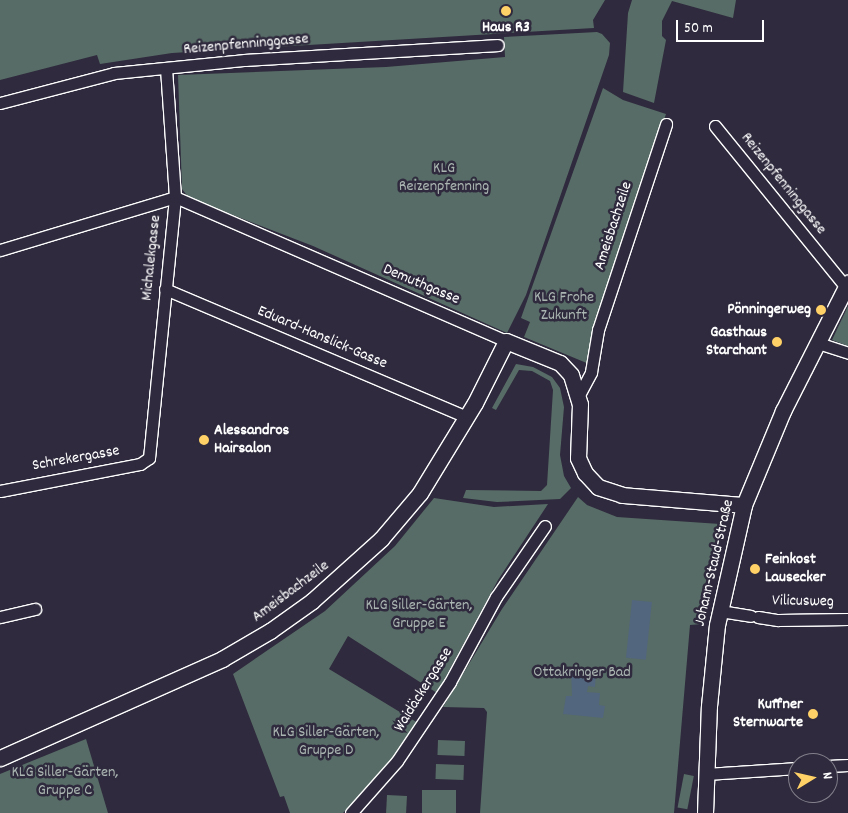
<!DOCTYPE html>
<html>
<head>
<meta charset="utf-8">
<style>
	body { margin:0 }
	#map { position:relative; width:848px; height:813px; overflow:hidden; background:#2f2a3d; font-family:Dekko,sans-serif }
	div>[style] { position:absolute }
	.green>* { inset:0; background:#576c66; transform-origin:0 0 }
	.water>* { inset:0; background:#52667d; transform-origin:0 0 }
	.roads { filter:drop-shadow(1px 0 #fff) drop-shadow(-1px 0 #fff) drop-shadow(0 1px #fff) drop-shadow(0 -1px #fff) }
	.street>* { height:11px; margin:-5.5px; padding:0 5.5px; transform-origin:5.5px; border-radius:5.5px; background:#2f2a3d }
	.secondary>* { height:15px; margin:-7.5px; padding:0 7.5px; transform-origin:7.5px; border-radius:7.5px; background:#2f2a3d }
	.dots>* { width:14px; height:14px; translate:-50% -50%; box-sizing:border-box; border:2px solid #2f2a3d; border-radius:50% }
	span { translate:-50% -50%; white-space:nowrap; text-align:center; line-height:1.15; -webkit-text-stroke:5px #2f2a3d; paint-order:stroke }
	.poi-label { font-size:16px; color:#fff; font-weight:700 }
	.right { translate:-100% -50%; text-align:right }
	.left { translate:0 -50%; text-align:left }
	.street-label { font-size:16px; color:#fff }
	.park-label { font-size:16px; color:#abb6b2 }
	.north { position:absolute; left:788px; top:753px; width:50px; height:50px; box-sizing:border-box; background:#2f2a3d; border:1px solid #827f8b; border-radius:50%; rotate:81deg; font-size:14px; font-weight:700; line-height:20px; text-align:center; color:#fff }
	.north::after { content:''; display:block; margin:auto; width:18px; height:22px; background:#ffd166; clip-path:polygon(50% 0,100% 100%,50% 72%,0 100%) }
	.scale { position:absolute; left:676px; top:20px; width:88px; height:22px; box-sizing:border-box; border:2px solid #fff; border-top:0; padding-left:6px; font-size:15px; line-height:18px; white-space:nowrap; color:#fff; -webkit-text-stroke:4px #2f2a3d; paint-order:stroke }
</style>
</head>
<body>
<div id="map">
	<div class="green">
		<i style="clip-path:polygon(0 0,605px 0,593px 20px,594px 28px,172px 53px,100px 64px,97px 55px,0 80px)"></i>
		<i style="clip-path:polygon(632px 0,736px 0,733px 18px,672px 1px,662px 21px,662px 36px,666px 40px,654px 103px,623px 92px,628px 13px)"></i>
		<i style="clip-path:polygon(597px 32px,602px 34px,610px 43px,609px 55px,526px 295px,507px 333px,313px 246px,189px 198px,182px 189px,178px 75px,386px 67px,505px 57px,504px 37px)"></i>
		<i style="clip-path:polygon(603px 88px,623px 100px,666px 114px,626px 232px,589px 364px,524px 337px,530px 322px,521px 318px)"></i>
		<i style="clip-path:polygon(848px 306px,848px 346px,832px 340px)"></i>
		<i style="clip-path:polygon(516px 364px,533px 367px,552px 377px,560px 388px,564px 407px,560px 455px,564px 476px,571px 488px,560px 499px,497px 502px,463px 498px,466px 490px,541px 491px,547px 485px,553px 390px,550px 381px,532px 371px,519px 370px,496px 410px,492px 408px)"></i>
		<i style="clip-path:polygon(578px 497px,587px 505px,617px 517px,720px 524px,722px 527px,702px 624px,690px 625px,674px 813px,480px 813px,487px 712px,484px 708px,443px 707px,502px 609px)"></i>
		<i style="clip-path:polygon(434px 498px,494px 507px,548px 504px,498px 580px,437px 693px,348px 636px,329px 669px,418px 723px,393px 760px,343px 813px,290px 813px,284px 796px,280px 797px,233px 674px,325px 611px,395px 546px)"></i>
		<i style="clip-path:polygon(86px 739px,108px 813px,0 813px,0 774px)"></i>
		<i style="left:438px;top:740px;width:27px;height:15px;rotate:2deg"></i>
		<i style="left:436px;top:764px;width:28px;height:15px;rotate:2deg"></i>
		<i style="left:684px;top:774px;width:10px;height:34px;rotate:11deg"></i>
		<i style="left:422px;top:790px;width:34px;height:23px"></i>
		<i style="left:387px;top:795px;width:20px;height:18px;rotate:3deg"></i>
	</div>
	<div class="water">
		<i style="left:632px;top:600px;width:20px;height:58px;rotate:6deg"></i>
		<i style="clip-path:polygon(571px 671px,596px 673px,595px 687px,588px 686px,587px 692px,600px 693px,599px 705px,605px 706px,603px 718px,563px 714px,566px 696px,572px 696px)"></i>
	</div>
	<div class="roads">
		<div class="street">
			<i style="left:0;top:103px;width:118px;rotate:-14.7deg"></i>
			<i style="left:114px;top:73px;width:132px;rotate:-5.7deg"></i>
			<i style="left:245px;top:60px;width:253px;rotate:-3.4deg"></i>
			<i style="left:715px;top:126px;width:208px;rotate:50.9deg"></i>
			<i style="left:0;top:250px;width:183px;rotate:-16.8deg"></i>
			<i style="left:175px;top:197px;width:361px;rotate:23.5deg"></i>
			<i style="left:165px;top:289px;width:328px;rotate:23deg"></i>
			<i style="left:818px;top:343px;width:32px;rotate:18deg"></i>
			<i style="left:579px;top:395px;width:26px;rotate:-62deg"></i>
			<i style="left:591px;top:372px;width:43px;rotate:-80.5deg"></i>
			<i style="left:598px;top:330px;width:217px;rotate:-71.7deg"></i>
			<i style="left:0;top:491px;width:143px;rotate:-10.9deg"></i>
			<i style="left:140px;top:464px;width:11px;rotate:-34deg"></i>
			<i style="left:149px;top:458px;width:262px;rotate:-84.3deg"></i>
			<i style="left:175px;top:197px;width:129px;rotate:-94deg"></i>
			<i style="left:720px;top:611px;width:31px;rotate:9deg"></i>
			<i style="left:0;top:617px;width:36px;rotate:-13deg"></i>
			<i style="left:758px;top:617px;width:20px;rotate:9deg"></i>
			<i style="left:778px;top:620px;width:70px;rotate:-0.8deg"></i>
			<i style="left:828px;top:766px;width:20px;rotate:-3deg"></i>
			<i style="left:706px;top:774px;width:92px;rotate:-3.7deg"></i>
			<i style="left:351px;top:813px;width:69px;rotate:-48.5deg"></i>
			<i style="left:397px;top:761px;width:95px;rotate:-56.1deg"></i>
			<i style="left:450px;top:682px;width:97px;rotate:-61.6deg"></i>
			<i style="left:496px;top:597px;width:86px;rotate:-55.4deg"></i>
		</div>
		<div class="secondary">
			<i style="left:0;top:758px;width:243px;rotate:-24deg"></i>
			<i style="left:222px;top:659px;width:56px;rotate:-30.3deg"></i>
			<i style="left:270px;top:631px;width:52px;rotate:-35.5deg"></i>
			<i style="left:312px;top:601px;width:93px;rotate:-41.9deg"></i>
			<i style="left:381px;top:539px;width:60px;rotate:-49.7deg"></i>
			<i style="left:420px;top:493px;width:105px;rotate:-58.6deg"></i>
			<i style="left:475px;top:403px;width:69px;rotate:-63.4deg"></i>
			<i style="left:506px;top:341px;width:58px;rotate:22.2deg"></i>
			<i style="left:560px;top:363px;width:16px;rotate:47deg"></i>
			<i style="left:571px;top:375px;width:30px;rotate:73deg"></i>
			<i style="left:580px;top:404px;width:54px;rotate:92.1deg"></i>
			<i style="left:578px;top:458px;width:17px;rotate:65deg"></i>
			<i style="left:585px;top:473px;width:19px;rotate:47deg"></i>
			<i style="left:598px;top:487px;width:25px;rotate:18deg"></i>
			<i style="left:622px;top:495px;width:122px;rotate:4.7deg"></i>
			<i style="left:705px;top:813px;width:107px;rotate:-87.9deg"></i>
			<i style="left:709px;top:706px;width:81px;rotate:-84.4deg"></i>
			<i style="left:717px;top:625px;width:123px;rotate:-77.3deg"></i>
			<i style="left:744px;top:505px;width:102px;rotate:-67.5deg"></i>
			<i style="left:783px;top:411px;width:144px;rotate:-63.1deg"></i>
		</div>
	</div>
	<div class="dots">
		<i style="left:506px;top:11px;background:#ffd166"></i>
		<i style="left:821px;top:310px;background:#ffd166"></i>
		<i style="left:777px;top:342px;background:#ffd166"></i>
		<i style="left:204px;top:440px;background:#ffd166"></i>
		<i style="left:755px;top:569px;background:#ffd166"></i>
		<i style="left:813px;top:714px;background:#ffd166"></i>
	</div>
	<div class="poi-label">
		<span style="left:506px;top:28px">Haus R3</span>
		<span class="right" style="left:811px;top:310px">Pönningerweg</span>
		<span class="right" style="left:767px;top:342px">Gasthaus<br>Starchant</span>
		<span class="left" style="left:214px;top:440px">Alessandros<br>Hairsalon</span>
		<span class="left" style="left:765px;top:569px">Feinkost<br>Lausecker</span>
		<span class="right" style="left:803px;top:714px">Kuffner<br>Sternwarte</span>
	</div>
	<div class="street-label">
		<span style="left:246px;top:45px;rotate:-5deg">Reizenpfenninggasse</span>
		<span style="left:783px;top:184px;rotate:51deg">Reizenpfenninggasse</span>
		<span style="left:614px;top:226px;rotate:-72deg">Ameisbachzeile</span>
		<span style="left:152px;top:258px;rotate:-84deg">Michalekgasse</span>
		<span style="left:421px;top:285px;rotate:23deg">Demuthgasse</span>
		<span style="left:322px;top:338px;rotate:23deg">Eduard-Hanslick-Gasse</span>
		<span style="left:76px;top:459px;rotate:-10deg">Schrekergasse</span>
		<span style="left:715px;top:563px;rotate:-77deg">Johann-Staud-Straße</span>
		<span style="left:291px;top:592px;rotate:-37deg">Ameisbachzeile</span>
		<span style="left:803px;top:602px;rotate:1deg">Vilicusweg</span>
		<span style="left:424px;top:690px;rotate:-58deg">Waidäckergasse</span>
	</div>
	<div class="park-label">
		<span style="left:444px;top:178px">KLG<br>Reizenpfenning</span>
		<span style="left:564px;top:307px">KLG Frohe<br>Zukunft</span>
		<span style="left:419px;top:615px">KLG Siller-Gärten,<br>Gruppe E</span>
		<span style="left:582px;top:673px">Ottakringer Bad</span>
		<span style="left:326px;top:742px">KLG Siller-Gärten,<br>Gruppe D</span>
		<span style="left:65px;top:782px">KLG Siller-Gärten,<br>Gruppe C</span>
	</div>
	<div class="north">N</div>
	<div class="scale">50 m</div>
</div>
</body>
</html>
